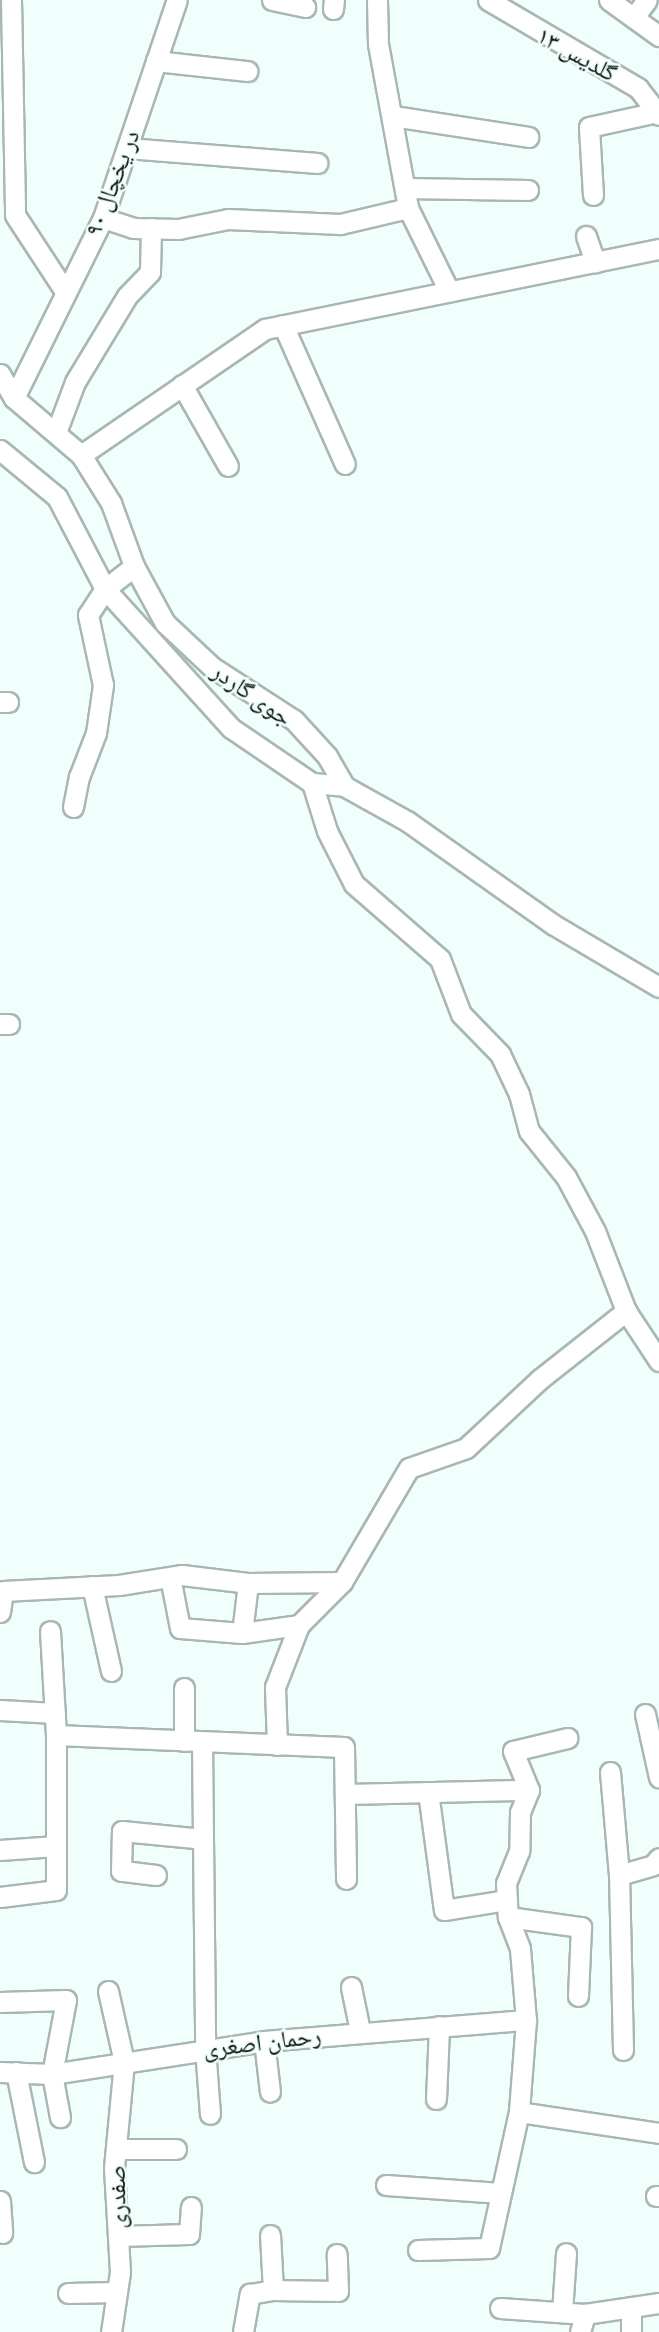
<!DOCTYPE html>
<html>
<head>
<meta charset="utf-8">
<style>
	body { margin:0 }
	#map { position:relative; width:659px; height:2332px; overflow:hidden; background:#f1fffc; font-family:"PT Sans Narrow","Noto Naskh Arabic",sans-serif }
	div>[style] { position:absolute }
	.roads { filter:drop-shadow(2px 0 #a9b7b4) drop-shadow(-2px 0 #a9b7b4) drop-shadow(0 2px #a9b7b4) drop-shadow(0 -2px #a9b7b4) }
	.minor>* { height:19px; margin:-9.5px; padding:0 9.5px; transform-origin:9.5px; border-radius:9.5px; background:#fff }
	span { translate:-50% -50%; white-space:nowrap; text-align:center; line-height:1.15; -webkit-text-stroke:5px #f1fffc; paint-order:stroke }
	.street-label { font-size:24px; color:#101413 }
</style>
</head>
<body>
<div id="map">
	<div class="roads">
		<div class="minor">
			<i style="left:11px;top:0;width:215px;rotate:88.9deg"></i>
			<i style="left:15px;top:215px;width:90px;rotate:56.8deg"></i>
			<i style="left:272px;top:0;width:34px;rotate:12deg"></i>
			<i style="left:377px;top:0;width:44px;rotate:88.7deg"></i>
			<i style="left:378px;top:44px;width:167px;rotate:79.6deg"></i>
			<i style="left:408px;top:208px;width:93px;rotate:63.7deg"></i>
			<i style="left:488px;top:0;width:174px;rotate:30.4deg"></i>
			<i style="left:638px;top:88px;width:34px;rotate:52deg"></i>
			<i style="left:609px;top:0;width:62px;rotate:35.8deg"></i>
			<i style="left:333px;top:9px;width:9px;rotate:-84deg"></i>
			<i style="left:634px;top:17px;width:21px;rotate:-53deg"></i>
			<i style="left:156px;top:61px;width:92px;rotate:6.3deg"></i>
			<i style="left:393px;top:116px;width:137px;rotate:8.8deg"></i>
			<i style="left:127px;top:148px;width:191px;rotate:4.5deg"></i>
			<i style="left:405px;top:188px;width:123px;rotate:0.9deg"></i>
			<i style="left:593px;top:195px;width:68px;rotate:-93.4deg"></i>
			<i style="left:589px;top:127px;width:70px;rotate:-12.4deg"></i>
			<i style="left:103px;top:218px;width:32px;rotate:18deg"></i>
			<i style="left:133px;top:228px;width:45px;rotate:1.3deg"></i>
			<i style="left:178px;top:229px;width:51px;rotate:-11.3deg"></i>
			<i style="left:228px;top:219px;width:112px;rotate:2.6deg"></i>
			<i style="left:340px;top:224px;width:70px;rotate:-13.2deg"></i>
			<i style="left:586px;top:236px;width:28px;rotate:71deg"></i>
			<i style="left:283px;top:325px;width:152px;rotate:66deg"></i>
			<i style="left:0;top:374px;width:28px;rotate:60deg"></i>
			<i style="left:14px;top:398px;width:88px;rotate:40.4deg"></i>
			<i style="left:81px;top:455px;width:57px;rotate:58deg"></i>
			<i style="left:111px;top:503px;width:67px;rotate:69.9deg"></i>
			<i style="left:134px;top:566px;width:65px;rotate:61.5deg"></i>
			<i style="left:165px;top:623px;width:64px;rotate:43.1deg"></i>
			<i style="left:212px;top:667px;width:98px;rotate:32.9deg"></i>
			<i style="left:294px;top:720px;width:49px;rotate:47.5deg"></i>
			<i style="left:327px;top:756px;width:34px;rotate:60deg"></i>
			<i style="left:182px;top:385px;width:93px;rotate:60.4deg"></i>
			<i style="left:14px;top:398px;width:201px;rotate:-63.7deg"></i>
			<i style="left:103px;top:218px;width:230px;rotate:-71.3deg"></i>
			<i style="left:57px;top:430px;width:51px;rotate:-69.4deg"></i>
			<i style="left:75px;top:382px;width:100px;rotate:-58.8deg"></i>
			<i style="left:127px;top:296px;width:33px;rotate:-46deg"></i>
			<i style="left:150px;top:272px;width:44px;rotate:-88.7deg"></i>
			<i style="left:0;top:450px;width:74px;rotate:39.5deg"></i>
			<i style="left:57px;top:497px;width:104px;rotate:62.4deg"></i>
			<i style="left:105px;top:589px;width:188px;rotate:47.8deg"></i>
			<i style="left:231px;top:728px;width:98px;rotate:34.2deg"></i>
			<i style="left:312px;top:783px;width:32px;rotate:5deg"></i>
			<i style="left:344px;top:786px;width:72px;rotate:29.1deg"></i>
			<i style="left:407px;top:821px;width:180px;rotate:35.3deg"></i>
			<i style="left:554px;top:925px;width:122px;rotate:30.6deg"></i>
			<i style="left:81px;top:455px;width:223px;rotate:-34.4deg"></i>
			<i style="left:265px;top:329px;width:402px;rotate:-11.5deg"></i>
			<i style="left:0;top:702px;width:8px"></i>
			<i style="left:312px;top:783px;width:50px;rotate:72.6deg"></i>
			<i style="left:327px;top:831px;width:59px;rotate:63deg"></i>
			<i style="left:354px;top:884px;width:114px;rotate:41.1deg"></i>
			<i style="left:440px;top:959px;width:59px;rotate:69.1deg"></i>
			<i style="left:461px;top:1014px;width:56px;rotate:45.7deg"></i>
			<i style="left:500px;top:1054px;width:44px;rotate:64.6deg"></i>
			<i style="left:519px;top:1094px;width:38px;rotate:75deg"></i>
			<i style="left:529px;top:1131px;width:59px;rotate:51.2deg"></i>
			<i style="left:566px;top:1177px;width:61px;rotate:61.8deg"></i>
			<i style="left:595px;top:1231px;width:86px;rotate:68.8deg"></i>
			<i style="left:626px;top:1311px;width:60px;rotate:56.6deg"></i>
			<i style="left:73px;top:807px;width:31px;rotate:-79deg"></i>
			<i style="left:79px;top:777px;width:47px;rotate:-68.9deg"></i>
			<i style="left:96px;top:733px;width:49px;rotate:-81.7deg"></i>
			<i style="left:103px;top:685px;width:72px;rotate:-102.1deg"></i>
			<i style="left:88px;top:615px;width:31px;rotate:-57deg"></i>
			<i style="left:105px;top:589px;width:37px;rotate:-38deg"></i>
			<i style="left:0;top:1024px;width:9px"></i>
			<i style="left:170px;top:1577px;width:52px;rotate:78.9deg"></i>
			<i style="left:180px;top:1628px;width:62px;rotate:4.6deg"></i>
			<i style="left:248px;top:1583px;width:50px;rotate:96.8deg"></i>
			<i style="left:242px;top:1633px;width:58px;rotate:-8deg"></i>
			<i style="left:92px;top:1586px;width:87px;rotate:77.4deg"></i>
			<i style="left:0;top:1612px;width:21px;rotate:-82deg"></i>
			<i style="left:3px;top:1591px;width:116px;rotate:-3deg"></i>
			<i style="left:119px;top:1585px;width:64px;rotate:-9deg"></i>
			<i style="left:182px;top:1575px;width:66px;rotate:6.9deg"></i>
			<i style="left:248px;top:1583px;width:94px;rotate:-0.6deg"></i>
			<i style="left:184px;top:1688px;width:53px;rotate:90deg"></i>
			<i style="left:0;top:1710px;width:55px;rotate:3.1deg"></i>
			<i style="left:645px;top:1714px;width:65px;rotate:77.5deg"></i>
			<i style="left:56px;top:1735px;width:288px;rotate:2.4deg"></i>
			<i style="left:344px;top:1747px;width:132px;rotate:89.1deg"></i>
			<i style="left:202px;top:1742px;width:306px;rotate:89.4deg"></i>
			<i style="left:205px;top:2048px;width:66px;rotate:85.7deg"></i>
			<i style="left:277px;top:1745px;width:58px;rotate:-92deg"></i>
			<i style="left:275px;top:1687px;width:66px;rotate:-68.8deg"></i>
			<i style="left:299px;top:1625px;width:61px;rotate:-45deg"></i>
			<i style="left:342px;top:1582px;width:132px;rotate:-59.6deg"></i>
			<i style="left:409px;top:1468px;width:60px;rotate:-19.3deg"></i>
			<i style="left:466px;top:1448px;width:101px;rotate:-43deg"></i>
			<i style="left:540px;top:1379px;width:110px;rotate:-38.3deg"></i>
			<i style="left:610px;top:1772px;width:103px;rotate:85deg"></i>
			<i style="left:529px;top:1790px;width:42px;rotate:-112.3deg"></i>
			<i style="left:513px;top:1751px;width:56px;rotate:-13.5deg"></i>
			<i style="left:428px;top:1792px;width:119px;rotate:82.3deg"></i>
			<i style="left:444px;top:1910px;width:64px;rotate:-9deg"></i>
			<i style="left:346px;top:1794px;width:183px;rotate:-1.3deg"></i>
			<i style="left:529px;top:1790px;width:24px;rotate:112deg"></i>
			<i style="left:520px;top:1812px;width:39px;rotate:91deg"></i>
			<i style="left:519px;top:1851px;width:35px;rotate:112deg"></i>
			<i style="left:506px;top:1883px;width:34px;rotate:87deg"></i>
			<i style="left:508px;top:1917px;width:34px;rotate:69deg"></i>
			<i style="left:520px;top:1949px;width:71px;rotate:85.2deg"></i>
			<i style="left:526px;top:2020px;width:92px;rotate:94.4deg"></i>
			<i style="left:519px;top:2112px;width:142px;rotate:8.5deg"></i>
			<i style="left:0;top:1850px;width:56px;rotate:-4.1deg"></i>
			<i style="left:156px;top:1875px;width:35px;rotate:-173deg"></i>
			<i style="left:121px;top:1871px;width:40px;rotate:-88.6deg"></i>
			<i style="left:122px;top:1831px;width:81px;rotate:5.6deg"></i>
			<i style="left:0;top:1897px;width:56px;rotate:-7.1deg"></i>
			<i style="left:56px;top:1890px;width:155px;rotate:-90deg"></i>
			<i style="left:56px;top:1735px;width:104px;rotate:-93.3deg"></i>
			<i style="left:508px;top:1917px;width:74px;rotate:7.8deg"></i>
			<i style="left:581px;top:1927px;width:69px;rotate:92.5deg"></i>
			<i style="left:351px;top:1987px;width:45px;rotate:78.4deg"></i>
			<i style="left:108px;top:1991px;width:73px;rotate:77.3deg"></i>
			<i style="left:124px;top:2062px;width:106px;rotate:95.4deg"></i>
			<i style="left:114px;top:2168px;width:104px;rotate:86.7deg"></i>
			<i style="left:120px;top:2272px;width:61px;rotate:98.5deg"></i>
			<i style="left:0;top:2002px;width:66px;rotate:-1.7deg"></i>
			<i style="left:66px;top:2000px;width:75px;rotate:100.7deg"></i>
			<i style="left:52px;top:2074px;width:44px;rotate:79.5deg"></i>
			<i style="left:264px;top:2041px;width:51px;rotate:83.3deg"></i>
			<i style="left:623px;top:2050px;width:175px;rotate:-91.3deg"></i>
			<i style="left:619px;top:1875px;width:35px;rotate:-16deg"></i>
			<i style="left:653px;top:1865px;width:9px;rotate:-49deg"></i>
			<i style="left:0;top:2072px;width:52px;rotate:2.2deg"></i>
			<i style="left:52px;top:2074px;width:215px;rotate:-8.8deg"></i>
			<i style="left:264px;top:2041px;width:263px;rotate:-4.6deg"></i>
			<i style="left:16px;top:2072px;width:92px;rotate:78.7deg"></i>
			<i style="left:436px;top:2099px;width:73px;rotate:-87.6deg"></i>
			<i style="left:117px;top:2149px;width:59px"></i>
			<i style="left:386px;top:2185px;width:115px;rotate:4deg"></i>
			<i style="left:656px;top:2196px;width:3px"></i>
			<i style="left:0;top:2201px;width:32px;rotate:86deg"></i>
			<i style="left:118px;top:2236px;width:71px;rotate:-1.6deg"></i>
			<i style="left:189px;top:2234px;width:27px;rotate:-86deg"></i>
			<i style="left:418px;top:2250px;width:71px;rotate:-1.6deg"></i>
			<i style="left:489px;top:2248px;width:139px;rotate:-77.6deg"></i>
			<i style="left:273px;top:2290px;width:65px;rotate:0.9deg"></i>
			<i style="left:338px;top:2291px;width:37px;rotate:-92deg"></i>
			<i style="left:68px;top:2293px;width:49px;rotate:-1.2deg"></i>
			<i style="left:631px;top:2307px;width:25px;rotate:90deg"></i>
			<i style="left:500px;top:2308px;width:85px;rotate:4deg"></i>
			<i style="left:562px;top:2312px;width:59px;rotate:-86.1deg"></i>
			<i style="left:243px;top:2332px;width:39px;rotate:-80deg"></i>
			<i style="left:250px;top:2294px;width:23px;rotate:-10deg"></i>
			<i style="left:273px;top:2290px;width:55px;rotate:-93.1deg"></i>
			<i style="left:580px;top:2332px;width:19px;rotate:-74deg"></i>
			<i style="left:585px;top:2314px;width:75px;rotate:-8.5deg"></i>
		</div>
	</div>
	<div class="street-label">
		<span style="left:577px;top:54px;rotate:29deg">گلدیس ۱۳</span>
		<span style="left:112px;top:183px;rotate:-69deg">در یخچال ۹۰</span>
		<span style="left:252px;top:694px;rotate:35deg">جوی گاردر</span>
		<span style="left:262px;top:2042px;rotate:-7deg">رحمان اصغری</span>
		<span style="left:117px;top:2197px;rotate:-91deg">صفدری</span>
	</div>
</div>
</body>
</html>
